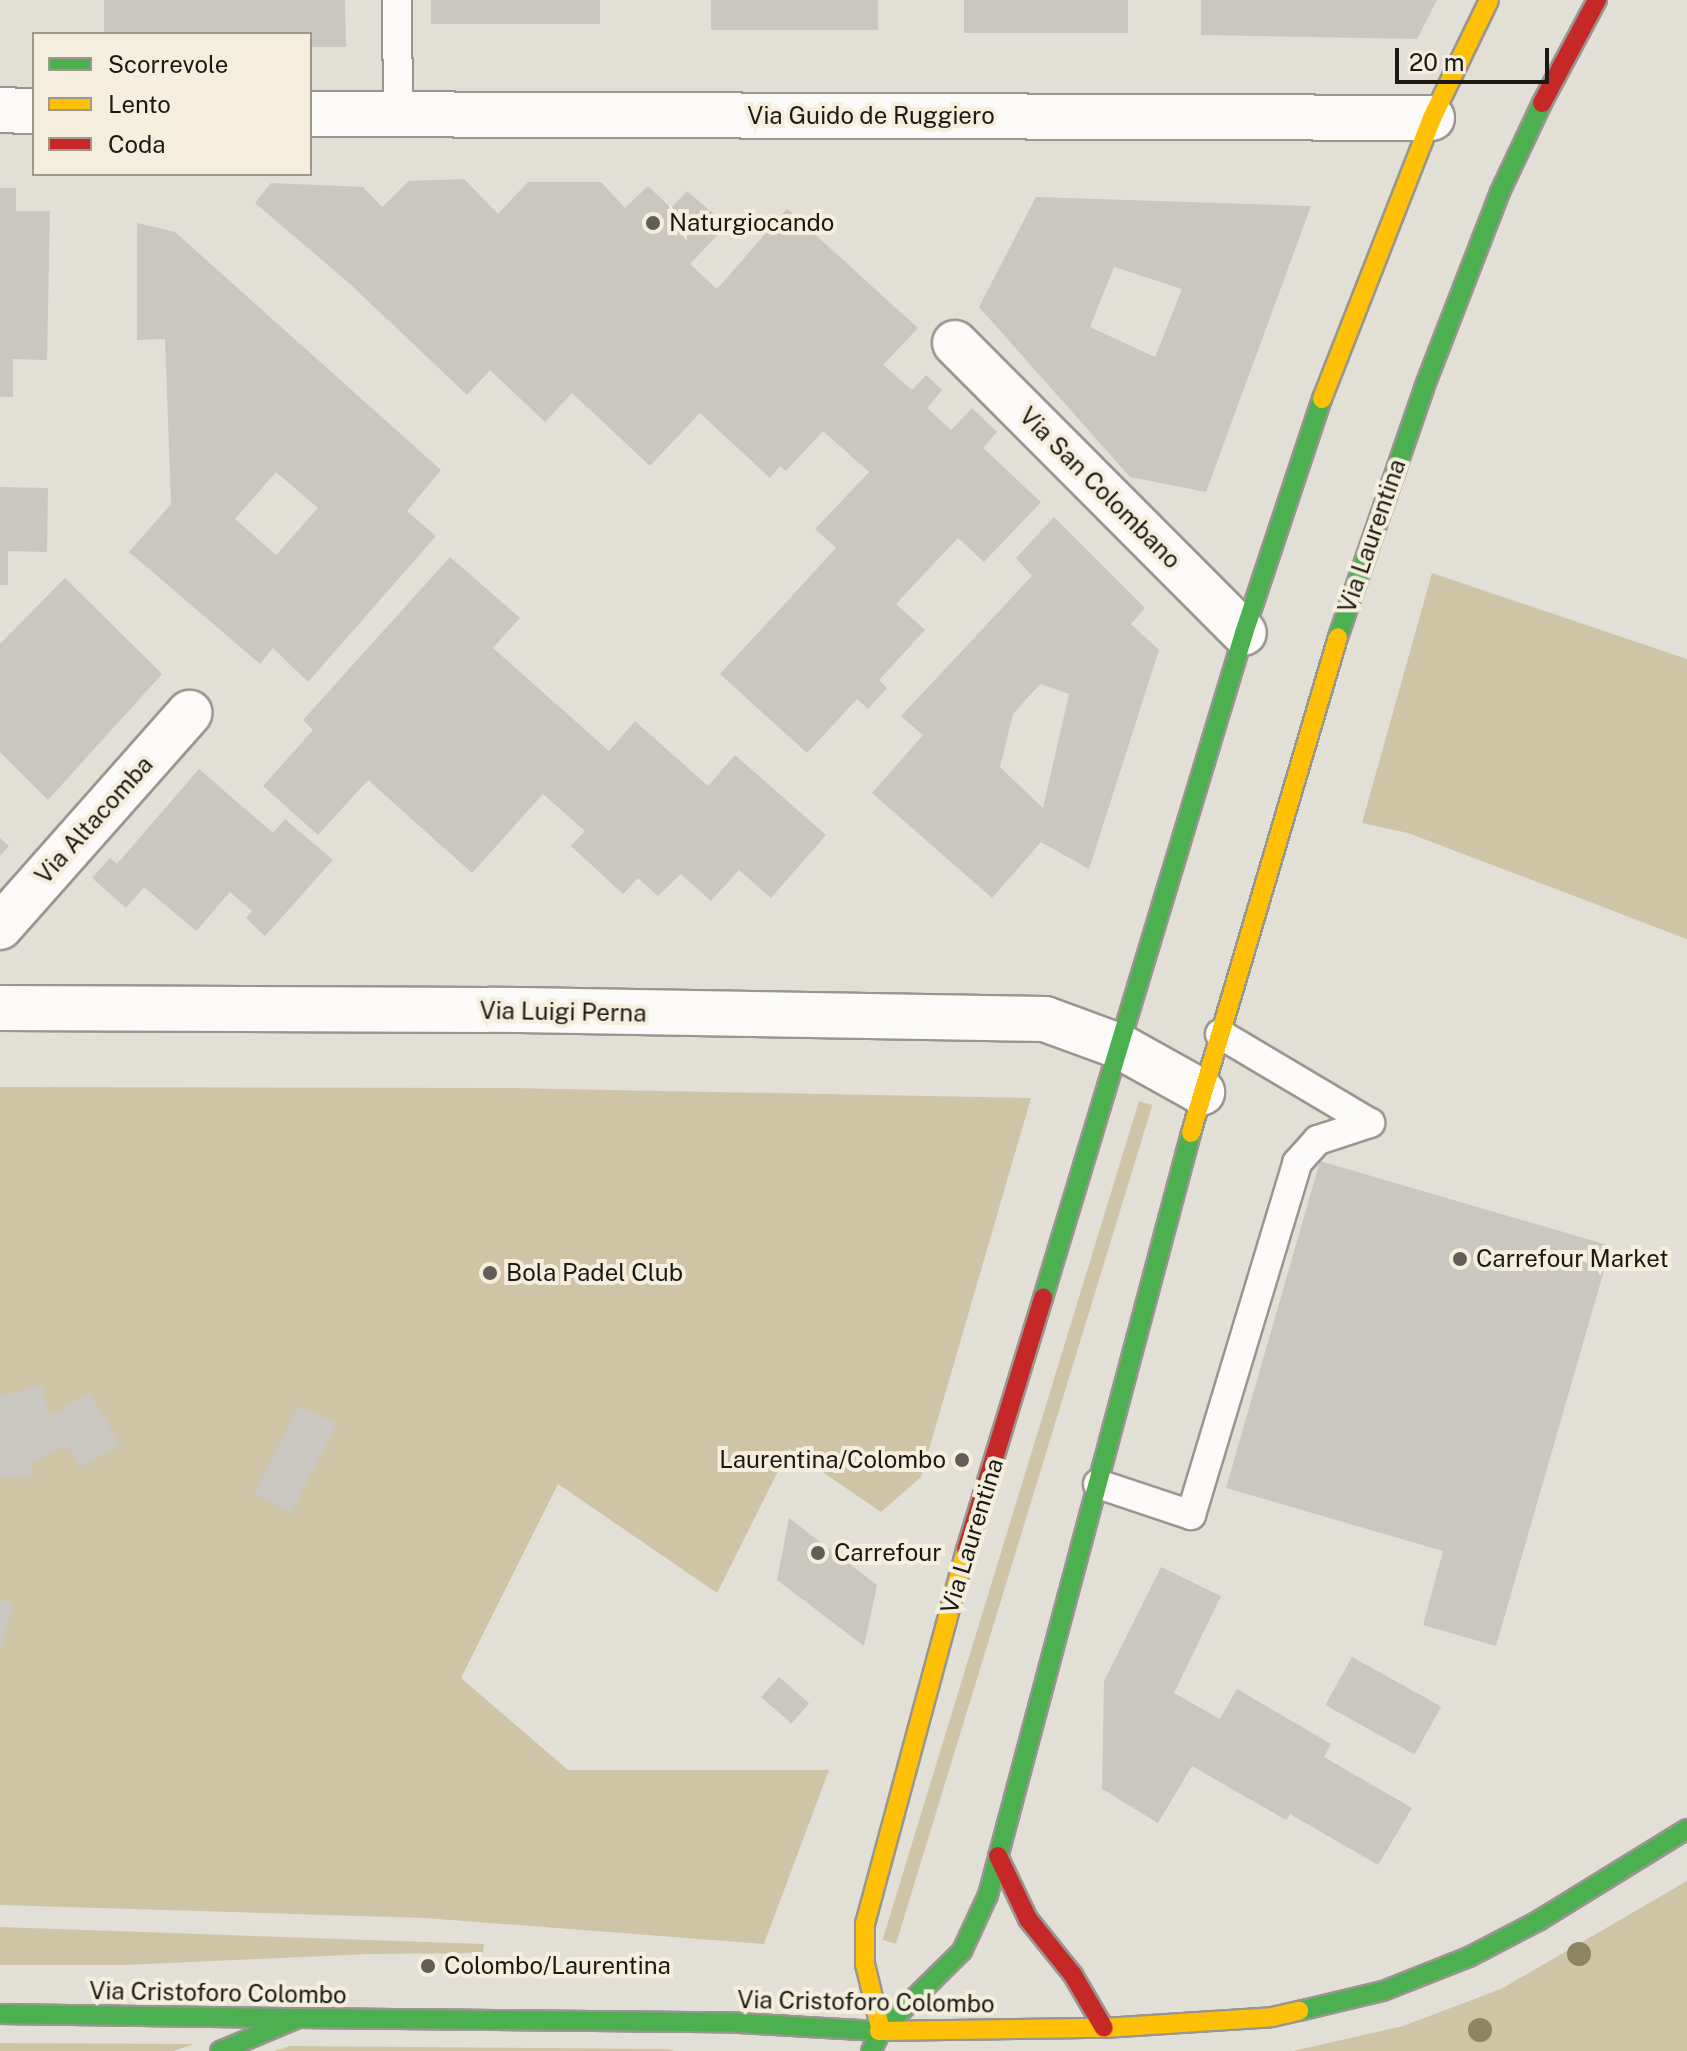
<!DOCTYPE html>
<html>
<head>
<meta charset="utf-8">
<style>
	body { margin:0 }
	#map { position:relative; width:1687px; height:2051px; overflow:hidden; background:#e2dfd6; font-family:"Public Sans",sans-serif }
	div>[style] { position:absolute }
	.green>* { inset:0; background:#cfc4a6; transform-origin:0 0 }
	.building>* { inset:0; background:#cac7c0; transform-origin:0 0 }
	.roads { filter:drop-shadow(2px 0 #98968f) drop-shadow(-2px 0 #98968f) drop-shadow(0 2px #98968f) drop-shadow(0 -2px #98968f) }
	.lane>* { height:28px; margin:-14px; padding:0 14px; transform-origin:14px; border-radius:14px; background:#fbfaf9 }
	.street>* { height:44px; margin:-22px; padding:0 22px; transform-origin:22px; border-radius:22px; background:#fbfaf9 }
	.fast>* { height:18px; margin:-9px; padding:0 9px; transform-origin:9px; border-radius:9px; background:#4caf50 }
	.slow>* { height:18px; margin:-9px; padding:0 9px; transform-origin:9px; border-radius:9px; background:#ffc107 }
	.jam>* { height:18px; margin:-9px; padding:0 9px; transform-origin:9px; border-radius:9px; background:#c62828 }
	.trees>* { width:24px; height:24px; margin:-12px; border-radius:50%; background:#8e8463 }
	.dots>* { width:22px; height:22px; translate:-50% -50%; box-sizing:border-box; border:4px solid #f5eedd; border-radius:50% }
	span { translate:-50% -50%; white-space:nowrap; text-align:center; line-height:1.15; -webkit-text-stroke:8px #f5eedd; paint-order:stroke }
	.street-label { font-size:24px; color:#1b1913 }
	.poi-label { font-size:24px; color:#1b1913 }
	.left { translate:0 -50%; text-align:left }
	.right { translate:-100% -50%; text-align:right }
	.legend { position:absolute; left:32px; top:32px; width:280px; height:144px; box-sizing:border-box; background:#f5eedd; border:2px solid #9e998c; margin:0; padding:10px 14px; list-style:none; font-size:24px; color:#1b1913 }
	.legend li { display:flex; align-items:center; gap:16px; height:40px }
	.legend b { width:40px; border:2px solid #9e998c }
	.scale { position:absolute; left:1395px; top:48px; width:154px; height:36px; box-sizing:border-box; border:4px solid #1b1913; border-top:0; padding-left:10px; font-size:24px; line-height:28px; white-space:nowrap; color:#1b1913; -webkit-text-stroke:6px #f5eedd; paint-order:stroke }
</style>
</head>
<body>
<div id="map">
	<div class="green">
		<i style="clip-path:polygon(1432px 573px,1687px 659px,1687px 939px,1408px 833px,1362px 823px)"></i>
		<i style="clip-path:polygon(0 1087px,508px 1088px,1031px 1098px,921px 1477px,881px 1512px,789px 1449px,717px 1593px,558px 1484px,461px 1678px,568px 1770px,829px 1770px,764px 1944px,425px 1918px,0 1905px)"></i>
		<i style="left:1139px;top:1101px;width:14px;height:877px;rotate:17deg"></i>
		<i style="clip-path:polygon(1687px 1881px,1687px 2051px,1293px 2051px,1403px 2026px,1501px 1989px)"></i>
		<i style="clip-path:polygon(0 1927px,484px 1944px,483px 1953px,368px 1954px,125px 1965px,0 1965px)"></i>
		<i style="clip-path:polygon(0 2043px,194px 2044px,173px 2051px,0 2051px)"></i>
		<i style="clip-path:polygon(290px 2046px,667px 2049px,675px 2051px,274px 2051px)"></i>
	</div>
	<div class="building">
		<i style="clip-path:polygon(104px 0,345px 0,346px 47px,310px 47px,310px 34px,104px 34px)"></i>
		<i style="left:431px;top:0;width:169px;height:24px"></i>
		<i style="left:711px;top:0;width:167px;height:30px"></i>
		<i style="left:964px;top:0;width:164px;height:33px"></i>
		<i style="clip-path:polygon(1201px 0,1437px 0,1417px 39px,1201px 35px)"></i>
		<i style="clip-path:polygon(464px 179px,498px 214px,528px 182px,601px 182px,625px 208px,648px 186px,671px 208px,687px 191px,727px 225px,690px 264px,717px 289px,787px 209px,918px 328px,883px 365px,912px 390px,926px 375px,942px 390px,927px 408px,951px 430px,972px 408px,997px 432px,983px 448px,1041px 502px,984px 562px,958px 538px,896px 604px,925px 630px,879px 680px,887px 688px,868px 709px,857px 699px,807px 753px,720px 674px,836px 548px,815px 529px,869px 472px,823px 431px,786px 471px,780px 466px,770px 478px,700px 413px,650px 466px,572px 393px,545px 422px,490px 370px,467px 395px,349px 283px,255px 203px,271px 183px,363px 187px,382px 207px,409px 181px)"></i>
		<i style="clip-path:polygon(0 188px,16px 188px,16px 211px,50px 211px,47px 360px,13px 359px,13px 397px,0 397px)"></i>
		<i style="clip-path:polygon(evenodd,1036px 197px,1311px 206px,1206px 492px,1130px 477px,979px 307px,1036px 197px,1114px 267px,1182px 289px,1155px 357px,1090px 327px,1114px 267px)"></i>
		<i style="clip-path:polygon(evenodd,137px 223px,175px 232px,441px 470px,407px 511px,436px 536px,308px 682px,273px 648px,260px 664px,129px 552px,171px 504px,165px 339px,137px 340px,137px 223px,276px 472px,318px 508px,276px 555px,235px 519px,276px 472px)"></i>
		<i style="clip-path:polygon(0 487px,48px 488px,47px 552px,8px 551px,8px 585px,0 585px)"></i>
		<i style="clip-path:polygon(evenodd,1054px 517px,1145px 608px,1131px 624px,1159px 650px,1089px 869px,1041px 842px,992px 898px,872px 793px,923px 735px,901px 716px,1032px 576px,1016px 558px,1054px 517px,1040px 684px,1069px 694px,1043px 808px,1000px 767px,1013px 714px,1040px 684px)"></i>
		<i style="clip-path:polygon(450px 557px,520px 618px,493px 648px,609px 751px,635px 721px,708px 786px,735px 755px,826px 835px,771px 898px,739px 870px,711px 901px,681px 874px,658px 896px,638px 878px,623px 894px,571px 846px,585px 831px,543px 794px,472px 873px,368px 780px,318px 835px,263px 786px,313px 730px,303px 720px)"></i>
		<i style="clip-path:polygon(65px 578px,162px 674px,48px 800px,0 752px,0 644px)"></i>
		<i style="clip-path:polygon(199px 769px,273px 833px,285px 819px,333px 860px,265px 936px,246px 918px,252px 911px,230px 892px,196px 931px,144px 887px,126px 908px,92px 878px,110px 858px,117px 864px)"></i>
		<i style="clip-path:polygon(0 838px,9px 846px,0 856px)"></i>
		<i style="clip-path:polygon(1320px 1161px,1611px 1246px,1496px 1646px,1423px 1625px,1443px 1551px,1226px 1488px)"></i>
		<i style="clip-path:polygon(41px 1385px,50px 1416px,90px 1393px,120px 1445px,80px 1468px,67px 1446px,31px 1464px,33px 1476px,0 1478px,0 1396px)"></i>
		<i style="left:299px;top:1405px;width:42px;height:100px;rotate:27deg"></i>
		<i style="clip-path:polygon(789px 1518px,877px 1585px,864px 1646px,777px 1580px)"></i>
		<i style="clip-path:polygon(1161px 1567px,1221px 1596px,1174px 1693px,1220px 1719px,1237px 1689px,1331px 1744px,1324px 1757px,1412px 1808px,1378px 1865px,1290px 1814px,1286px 1820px,1192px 1766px,1158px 1823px,1102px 1789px,1104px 1681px)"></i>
		<i style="clip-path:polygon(0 1600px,13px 1604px,1px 1648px,0 1648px)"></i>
		<i style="left:1352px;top:1657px;width:102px;height:55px;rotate:29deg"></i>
		<i style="left:779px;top:1677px;width:40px;height:27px;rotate:41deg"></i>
	</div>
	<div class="roads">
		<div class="lane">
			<i style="left:397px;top:0;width:115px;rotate:89.5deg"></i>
			<i style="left:1220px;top:1034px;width:174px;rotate:30.7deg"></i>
			<i style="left:1098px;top:1484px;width:98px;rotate:18.4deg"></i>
			<i style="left:1191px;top:1515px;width:368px;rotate:-73.2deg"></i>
			<i style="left:1297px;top:1163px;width:31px;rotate:-48deg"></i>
			<i style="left:1318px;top:1140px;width:55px;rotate:-18.1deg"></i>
		</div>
		<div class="street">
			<i style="left:0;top:110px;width:34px;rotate:2deg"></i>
			<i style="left:310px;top:114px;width:1122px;rotate:0.2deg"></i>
			<i style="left:955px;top:343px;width:409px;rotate:45.1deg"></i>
			<i style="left:0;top:927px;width:286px;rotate:-48.5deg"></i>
			<i style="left:0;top:1008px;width:520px;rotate:0.22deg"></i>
			<i style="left:520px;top:1010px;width:525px;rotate:0.98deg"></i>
			<i style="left:1045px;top:1019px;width:81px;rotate:20.2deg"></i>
			<i style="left:1121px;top:1047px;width:93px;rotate:29.1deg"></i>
		</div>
		<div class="fast">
			<i style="left:1338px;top:637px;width:263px;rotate:-70.9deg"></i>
			<i style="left:1424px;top:388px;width:210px;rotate:-68.8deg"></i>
			<i style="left:1500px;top:192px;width:98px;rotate:-64.7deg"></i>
			<i style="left:1043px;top:1298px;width:695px;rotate:-73.18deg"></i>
			<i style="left:1244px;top:633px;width:247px;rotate:-71.6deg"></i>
			<i style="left:1299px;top:2011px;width:86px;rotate:-13.4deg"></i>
			<i style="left:1383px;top:1991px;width:92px;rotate:-21.6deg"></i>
			<i style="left:1469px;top:1957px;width:78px;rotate:-27.6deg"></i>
			<i style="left:1538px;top:1921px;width:175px;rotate:-31.7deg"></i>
			<i style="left:0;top:2014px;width:298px;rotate:0.8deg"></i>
			<i style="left:220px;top:2051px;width:85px;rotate:-22.9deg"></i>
			<i style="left:298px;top:2018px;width:441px;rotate:0.6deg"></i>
			<i style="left:739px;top:2023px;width:140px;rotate:3.3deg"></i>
			<i style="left:871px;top:2051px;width:22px;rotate:-63deg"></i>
			<i style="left:881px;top:2031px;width:114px;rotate:-44.6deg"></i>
			<i style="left:962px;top:1951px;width:62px;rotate:-65.1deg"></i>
			<i style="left:988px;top:1895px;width:789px;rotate:-75.08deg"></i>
		</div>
		<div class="slow">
			<i style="left:1322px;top:399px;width:302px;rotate:-68.6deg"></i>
			<i style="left:1432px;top:118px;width:131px;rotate:-64.2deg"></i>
			<i style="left:1191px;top:1133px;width:517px;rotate:-73.49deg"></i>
			<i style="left:879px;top:2031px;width:225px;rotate:-0.8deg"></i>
			<i style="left:1104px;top:2028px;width:168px;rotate:-3.7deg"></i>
			<i style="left:1272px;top:2017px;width:28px;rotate:-13deg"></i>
			<i style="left:881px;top:2031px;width:69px;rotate:-103.4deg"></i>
			<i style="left:865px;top:1964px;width:40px;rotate:-90deg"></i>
			<i style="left:865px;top:1924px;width:387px;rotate:-74.9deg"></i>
		</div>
		<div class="jam">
			<i style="left:1542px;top:103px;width:117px;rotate:-61.9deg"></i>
			<i style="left:966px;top:1550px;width:264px;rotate:-73deg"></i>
			<i style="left:998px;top:1856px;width:70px;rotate:64.5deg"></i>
			<i style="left:1028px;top:1919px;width:72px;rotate:51.2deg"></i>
			<i style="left:1073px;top:1975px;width:61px;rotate:59.7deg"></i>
		</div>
	</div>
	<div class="trees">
		<i style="left:1579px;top:1954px"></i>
		<i style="left:1480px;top:2030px"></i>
	</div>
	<div class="dots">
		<i style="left:653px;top:223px;background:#615e57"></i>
		<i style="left:1460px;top:1259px;background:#615e57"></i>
		<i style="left:490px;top:1273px;background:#615e57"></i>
		<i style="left:962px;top:1460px;background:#615e57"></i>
		<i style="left:818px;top:1553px;background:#615e57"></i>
		<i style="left:428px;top:1966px;background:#615e57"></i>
	</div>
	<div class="street-label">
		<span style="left:871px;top:116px">Via Guido de Ruggiero</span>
		<span style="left:1100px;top:488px;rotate:45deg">Via San Colombano</span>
		<span style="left:1372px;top:536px;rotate:-71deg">Via Laurentina</span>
		<span style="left:94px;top:820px;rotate:-48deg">Via Altacomba</span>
		<span style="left:563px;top:1012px;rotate:1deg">Via Luigi Perna</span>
		<span style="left:972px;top:1536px;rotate:-73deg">Via Laurentina</span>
		<span style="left:218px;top:1993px;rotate:1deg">Via Cristoforo Colombo</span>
		<span style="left:866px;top:2002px;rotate:1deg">Via Cristoforo Colombo</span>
	</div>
	<div class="poi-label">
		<span class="left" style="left:669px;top:223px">Naturgiocando</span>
		<span class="left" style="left:1476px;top:1259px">Carrefour Market</span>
		<span class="left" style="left:506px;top:1273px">Bola Padel Club</span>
		<span class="right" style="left:946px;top:1460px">Laurentina/Colombo</span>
		<span class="left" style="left:834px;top:1553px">Carrefour</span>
		<span class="left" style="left:444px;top:1966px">Colombo/Laurentina</span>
	</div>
	<ul class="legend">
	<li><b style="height:10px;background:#4caf50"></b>Scorrevole</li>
	<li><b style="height:10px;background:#ffc107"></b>Lento</li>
	<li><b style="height:10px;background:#c62828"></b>Coda</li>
	</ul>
	<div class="scale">20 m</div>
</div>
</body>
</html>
